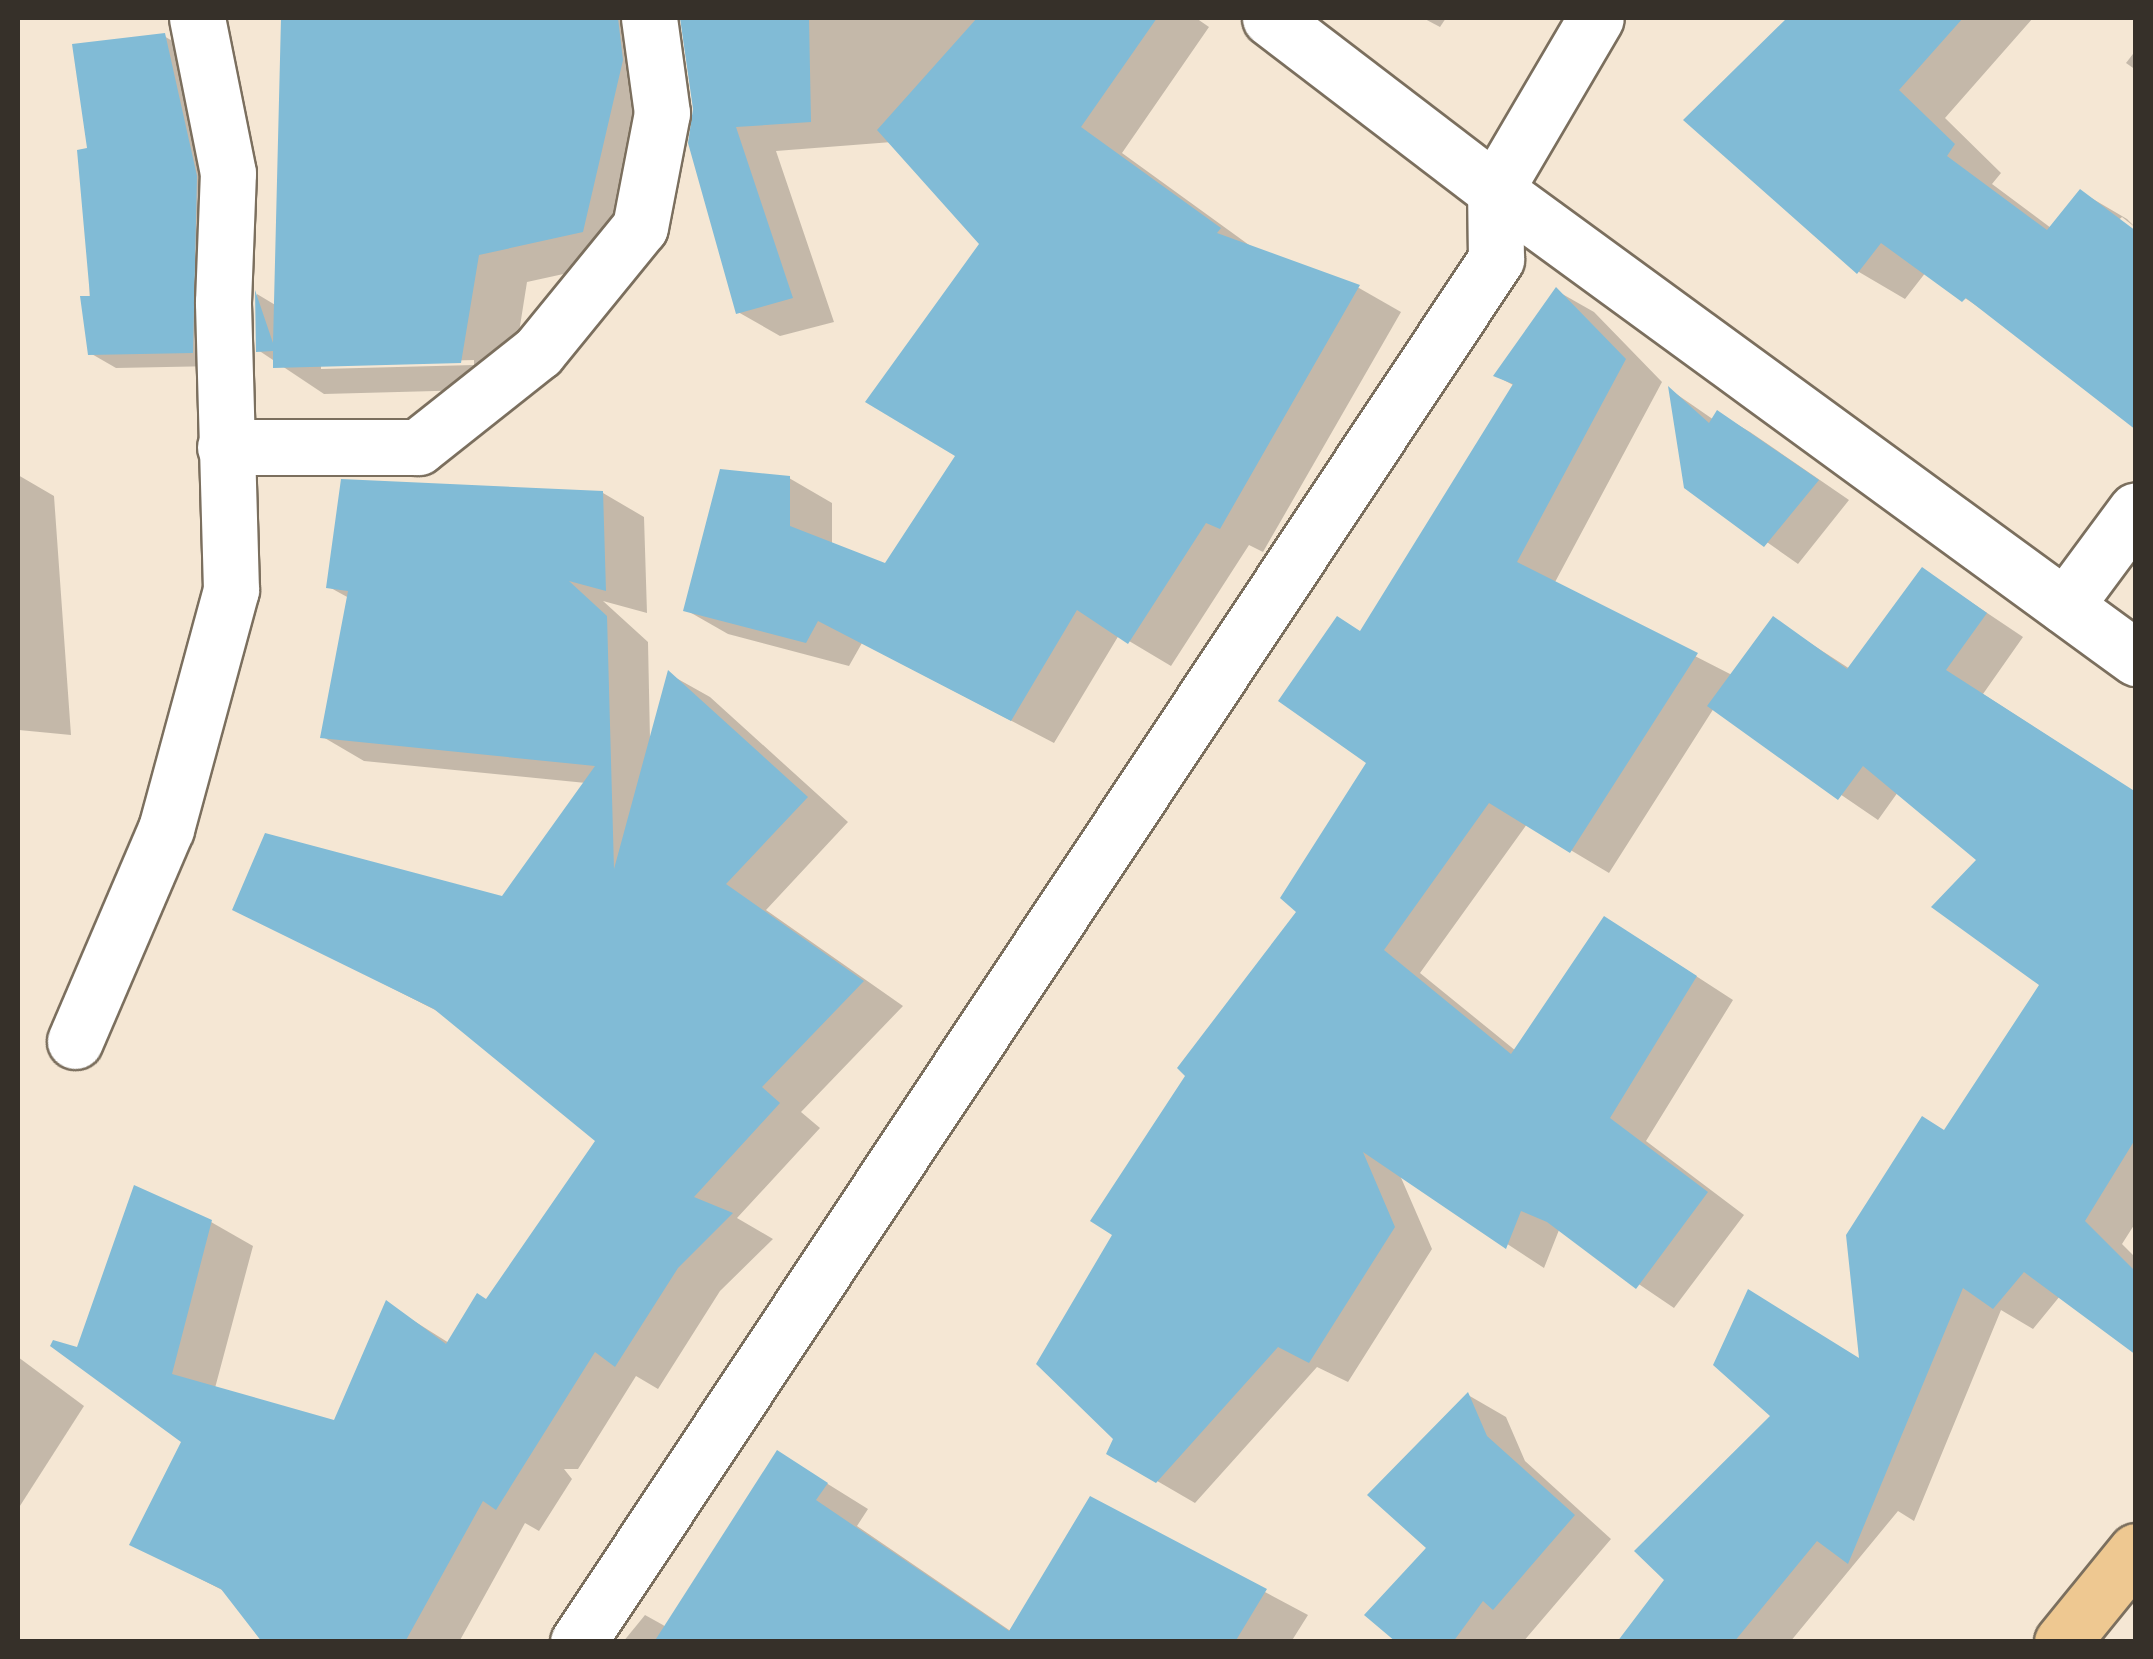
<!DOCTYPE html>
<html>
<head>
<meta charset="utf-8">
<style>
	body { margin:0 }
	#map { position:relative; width:2153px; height:1659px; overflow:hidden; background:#f5e7d4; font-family:Barlow,sans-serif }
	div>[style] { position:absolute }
	.shadow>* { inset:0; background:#0003 }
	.building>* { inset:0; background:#81bbd6 }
	.roads { filter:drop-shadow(2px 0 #7b6f5e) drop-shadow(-2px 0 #7b6f5e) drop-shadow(0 2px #7b6f5e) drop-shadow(0 -2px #7b6f5e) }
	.street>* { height:55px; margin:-27.5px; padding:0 27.5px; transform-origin:27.5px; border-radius:27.5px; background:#fff }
	.primary>* { height:55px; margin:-27.5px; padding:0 27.5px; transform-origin:27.5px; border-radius:27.5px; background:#eec891 }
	span { translate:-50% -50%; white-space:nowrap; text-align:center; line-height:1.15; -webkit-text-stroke:8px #f5e7d4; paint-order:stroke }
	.frame { position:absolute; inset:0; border:20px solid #363029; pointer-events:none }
</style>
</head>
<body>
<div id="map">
	<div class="shadow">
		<i style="clip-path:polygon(evenodd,320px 18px,682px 18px,668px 35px,632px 259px,527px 282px,510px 389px,324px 394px,258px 350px,257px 294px,277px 306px,283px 22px,320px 18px,474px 360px,474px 365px,321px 369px,321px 364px,474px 360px)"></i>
		<i style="clip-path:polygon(683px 18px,1196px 18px,1209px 27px,1122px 153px,1256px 250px,1359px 288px,1401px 312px,1263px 552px,1249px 545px,1171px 666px,1119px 635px,1054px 743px,862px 643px,849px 666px,728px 634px,686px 610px,789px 478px,832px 503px,832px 545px,886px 566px,958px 455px,982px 243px,892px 142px,776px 151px,834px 322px,780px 336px,738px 312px)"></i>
		<i style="clip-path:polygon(1423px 18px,1446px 18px,1440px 27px)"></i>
		<i style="clip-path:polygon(1790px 18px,2033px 18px,1945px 118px,2001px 173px,1992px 184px,2051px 228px,2081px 192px,2127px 219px,2136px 228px,2122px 217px,2001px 322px,1926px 272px,1905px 299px,1859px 272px,1687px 120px)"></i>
		<i style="clip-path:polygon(164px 36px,189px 51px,218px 366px,116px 368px,90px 353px,89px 150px)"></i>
		<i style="clip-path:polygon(2136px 50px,2136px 70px,2126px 63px)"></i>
		<i style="clip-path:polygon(1557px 291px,1594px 312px,1662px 382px,1554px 584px,1732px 675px,1773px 619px,1850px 669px,1923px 570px,2023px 637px,1983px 694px,2136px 793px,2136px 1222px,2122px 1244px,2136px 1258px,2136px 1352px,2060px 1296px,2033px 1329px,2001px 1310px,1914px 1521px,1898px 1511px,1790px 1642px,1620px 1642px,1862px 1361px,1946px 1133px,2042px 984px,1979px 860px,1898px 792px,1878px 820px,1714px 708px,1609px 873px,1527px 824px,1420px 973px,1516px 1051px,1642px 941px,1733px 1000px,1646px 1141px,1744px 1215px,1674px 1308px,1559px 1230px,1544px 1268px,1399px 1173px,1432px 1249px,1348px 1382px,1317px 1367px,1195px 1503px,1109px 1453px,1299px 912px,1370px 763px,1362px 633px,1515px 386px,1496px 376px)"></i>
		<i style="clip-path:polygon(1672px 391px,1714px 420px,1718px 413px,1750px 432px,1849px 500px,1798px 564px,1687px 486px)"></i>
		<i style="clip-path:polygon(18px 475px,54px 496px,71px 735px,19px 730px,18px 738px)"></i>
		<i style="clip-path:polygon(603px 493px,644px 517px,647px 613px,603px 601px,648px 642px,650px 739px,669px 674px,710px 697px,848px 822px,766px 910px,903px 1006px,801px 1112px,820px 1128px,737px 1218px,773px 1239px,720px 1291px,658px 1389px,636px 1376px,578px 1469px,564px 1469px,572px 1479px,539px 1531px,525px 1523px,459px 1642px,280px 1642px,261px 1610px,133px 1544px,184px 1441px,79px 1350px,211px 1222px,253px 1246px,215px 1388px,335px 1422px,387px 1304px,449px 1343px,487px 1302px,598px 1141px,447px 1016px,235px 908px,503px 899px,586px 783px,364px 761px,323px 737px,349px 598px,329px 587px)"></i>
		<i style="clip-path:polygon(18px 1357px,84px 1406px,18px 1509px)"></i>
		<i style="clip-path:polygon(1468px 1395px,1506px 1417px,1525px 1461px,1611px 1539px,1523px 1642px,1400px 1642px)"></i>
		<i style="clip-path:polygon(778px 1453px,868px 1509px,857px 1526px,1012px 1632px,1091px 1499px,1308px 1615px,1291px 1642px,816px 1642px)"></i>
		<i style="clip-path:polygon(645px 1615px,663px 1625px,686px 1642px,623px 1642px)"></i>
	</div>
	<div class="building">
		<i style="clip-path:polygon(281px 18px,618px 18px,623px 60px,583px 232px,479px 255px,461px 363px,273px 368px,273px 351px,256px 352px,255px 290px,273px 343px)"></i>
		<i style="clip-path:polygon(680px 18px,809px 18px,811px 122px,736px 127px,793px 298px,736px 314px,688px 143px,693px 109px)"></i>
		<i style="clip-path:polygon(977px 18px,1157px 18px,1081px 127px,1221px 228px,1217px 233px,1360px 285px,1220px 529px,1206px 523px,1128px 644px,1077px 610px,1011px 721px,818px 621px,806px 643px,683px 611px,720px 469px,790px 476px,790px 526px,885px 563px,955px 456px,865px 402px,979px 244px,877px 130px)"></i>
		<i style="clip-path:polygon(1787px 18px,1963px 18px,1899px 90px,1955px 144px,1947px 156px,2047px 230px,2080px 189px,2136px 231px,2136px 430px,1966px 298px,1962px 302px,1881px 243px,1857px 274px,1683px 120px)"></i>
		<i style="clip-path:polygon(165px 33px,197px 176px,193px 353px,88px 355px,80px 296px,90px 296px,77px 150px,87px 148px,72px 44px)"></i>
		<i style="clip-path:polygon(1556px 287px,1626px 359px,1517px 562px,1698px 653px,1570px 853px,1489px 803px,1384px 950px,1511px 1054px,1604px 916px,1697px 976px,1610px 1118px,1708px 1192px,1636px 1289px,1547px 1222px,1521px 1211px,1506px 1249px,1363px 1152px,1395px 1227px,1309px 1363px,1278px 1347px,1156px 1483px,1106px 1454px,1113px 1439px,1036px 1364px,1112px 1235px,1090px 1221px,1185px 1076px,1177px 1068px,1296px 912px,1280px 898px,1366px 763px,1278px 701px,1337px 616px,1360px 631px,1513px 384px,1493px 376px)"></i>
		<i style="clip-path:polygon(1668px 386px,1709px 423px,1717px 410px,1819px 480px,1764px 547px,1684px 488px)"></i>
		<i style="clip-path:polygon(341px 479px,603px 491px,606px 591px,569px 581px,607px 616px,614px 869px,668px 670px,808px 797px,726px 884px,864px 981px,762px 1087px,780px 1103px,694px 1197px,733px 1213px,678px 1268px,615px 1367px,595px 1352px,496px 1510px,483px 1501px,405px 1642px,262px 1642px,221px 1589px,129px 1545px,181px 1442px,50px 1346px,53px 1340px,77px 1347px,134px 1185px,212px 1220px,172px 1374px,334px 1420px,386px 1300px,446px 1344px,477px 1293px,486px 1299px,595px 1141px,434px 1009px,232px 910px,265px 833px,502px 896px,595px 766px,320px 738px,348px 591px,326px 588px)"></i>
		<i style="clip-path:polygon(1922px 567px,1987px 613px,1946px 670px,2136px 792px,2136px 1138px,2085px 1221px,2136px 1272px,2136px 1355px,2024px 1272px,1993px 1309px,1963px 1288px,1848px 1564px,1817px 1541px,1734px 1642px,1617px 1642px,1664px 1580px,1634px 1551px,1770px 1416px,1713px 1365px,1748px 1289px,1859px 1358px,1846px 1235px,1922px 1116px,1944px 1130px,2039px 985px,1931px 907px,1976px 860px,1863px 766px,1838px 800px,1707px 706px,1773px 616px,1847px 669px)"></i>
		<i style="clip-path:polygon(1468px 1392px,1487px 1436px,1575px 1515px,1493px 1610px,1483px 1601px,1453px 1642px,1396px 1642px,1364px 1615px,1426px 1548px,1367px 1495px)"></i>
		<i style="clip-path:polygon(777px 1450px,828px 1483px,816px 1500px,1009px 1631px,1090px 1496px,1267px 1589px,1235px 1642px,654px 1642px)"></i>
	</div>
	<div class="roads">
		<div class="street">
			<i style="left:1270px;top:18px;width:283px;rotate:37.4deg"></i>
			<i style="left:1495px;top:190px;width:794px;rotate:36.13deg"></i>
			<i style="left:225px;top:447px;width:193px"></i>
			<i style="left:418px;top:447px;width:153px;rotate:-38.4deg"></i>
			<i style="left:538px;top:352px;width:161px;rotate:-50.8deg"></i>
			<i style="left:640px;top:227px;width:116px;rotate:-79.1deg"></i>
			<i style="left:662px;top:113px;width:96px;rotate:-97.8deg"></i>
			<i style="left:2065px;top:606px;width:119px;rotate:-53.5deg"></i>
			<i style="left:75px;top:1041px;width:231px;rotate:-66.8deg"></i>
			<i style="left:166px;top:829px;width:248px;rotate:-74.8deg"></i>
			<i style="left:231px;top:590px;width:288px;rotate:-91.6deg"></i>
			<i style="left:223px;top:302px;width:129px;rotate:-87.8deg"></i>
			<i style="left:228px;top:173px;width:158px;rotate:-101.3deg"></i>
			<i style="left:578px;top:1642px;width:1660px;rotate:-56.42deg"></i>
			<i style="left:1496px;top:259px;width:69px;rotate:-90.8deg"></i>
			<i style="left:1495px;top:190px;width:199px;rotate:-59.6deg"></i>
		</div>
		<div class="primary">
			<i style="left:2062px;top:1642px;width:117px;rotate:-50.9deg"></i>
		</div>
	</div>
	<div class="frame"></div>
</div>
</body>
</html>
